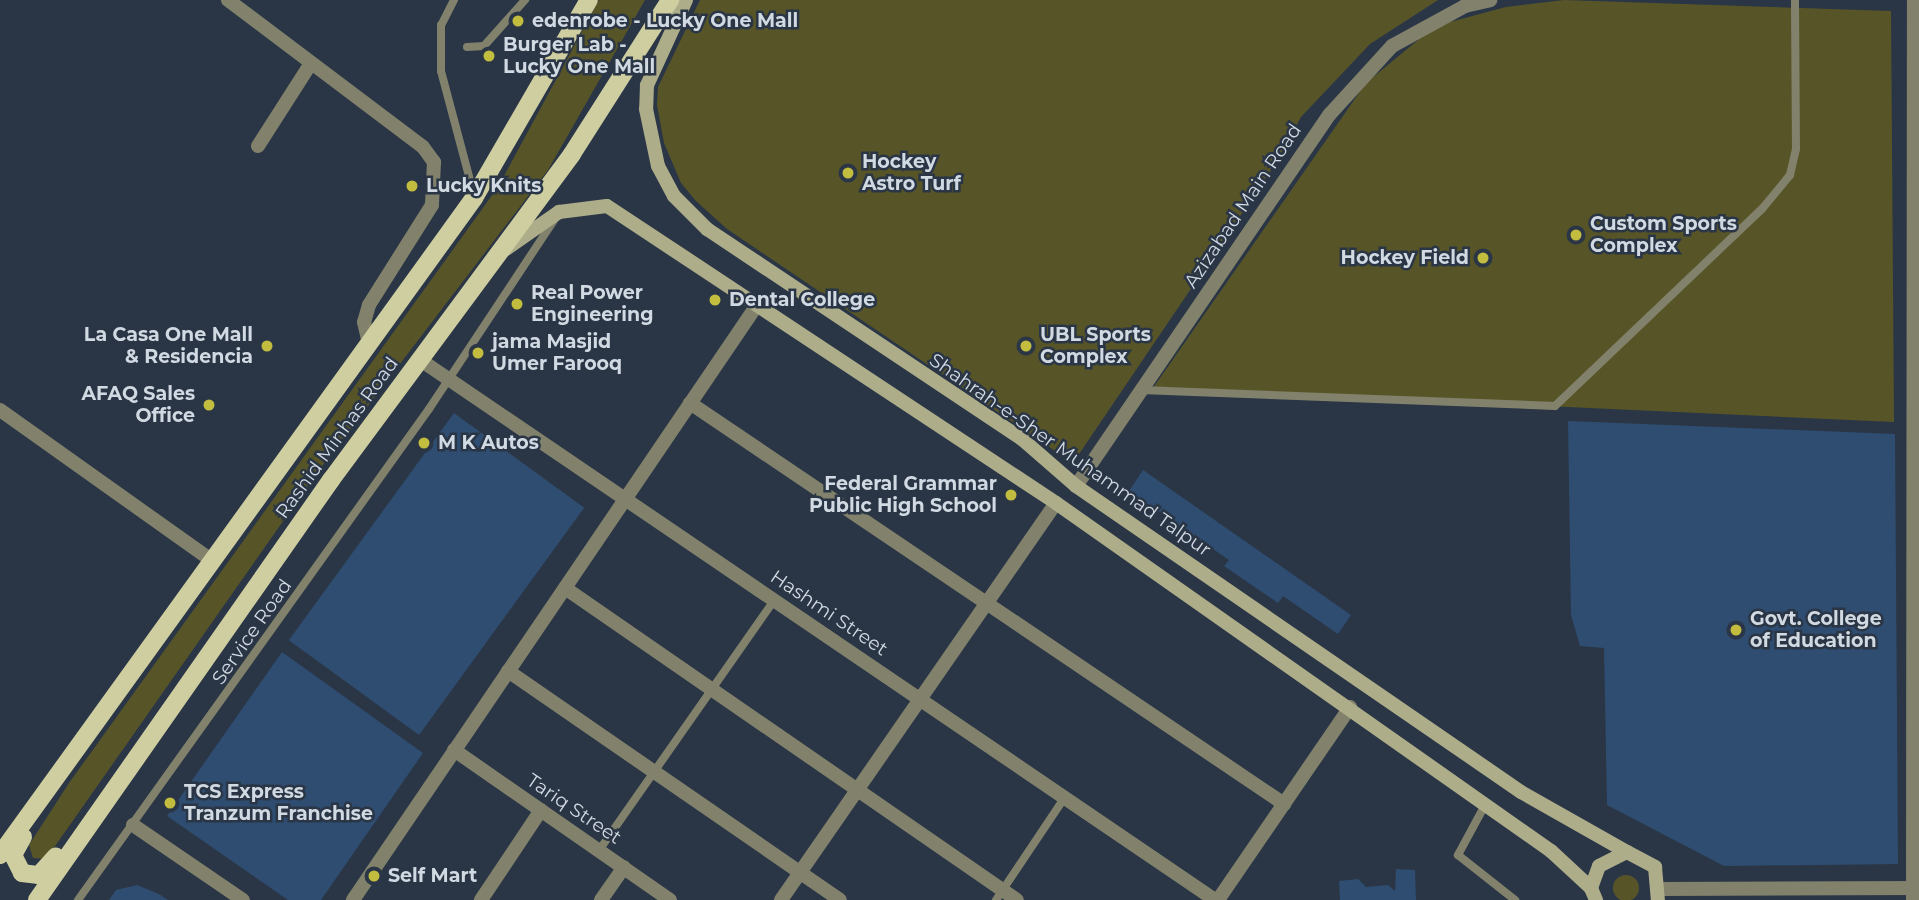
<!DOCTYPE html>
<html>
<head>
<meta charset="utf-8">
<style>
	body { margin:0 }
	#map { position:relative; width:1919px; height:900px; overflow:hidden; background:#2a3645; font-family:Montserrat,sans-serif }
	div>[style] { position:absolute }
	.green>* { inset:0; background:#575528 }
	.round { border-radius:50% }
	.building>* { inset:0; background:#2f4d71; transform-origin:0 0 }
	.service>* { height:8px; margin:-4px; padding:0 4px; transform-origin:4px; border-radius:4px; background:#82826c }
	.minor>* { height:14px; margin:-7px; padding:0 7px; transform-origin:7px; border-radius:7px; background:#82826c }
	.tertiary>* { height:14px; margin:-7px; padding:0 7px; transform-origin:7px; border-radius:7px; background:#82826c }
	.secondary>* { height:14px; margin:-7px; padding:0 7px; transform-origin:7px; border-radius:7px; background:#aead8a }
	.primary>* { height:18px; margin:-9px; padding:0 9px; transform-origin:9px; border-radius:9px; background:#cfcea1 }
	.dots>* { width:19px; height:19px; translate:-50% -50%; box-sizing:border-box; border:4px solid #2a3645; border-radius:50% }
	span { translate:-50% -50%; white-space:nowrap; text-align:center; line-height:1.15; -webkit-text-stroke:5px #2a3645; paint-order:stroke }
	.poi-label { font-size:19px; color:#d1d9e2; font-weight:700 }
	.left { translate:0 -50%; text-align:left }
	.right { translate:-100% -50%; text-align:right }
	.street-label { font-size:19px; color:#d1d9e2 }
</style>
</head>
<body>
<div id="map">
	<div class="green">
		<i style="clip-path:polygon(599px 0,645px 0,548px 170px,319px 470px,46px 859px,33px 858px,29px 845px,69px 783px,498px 187px)"></i>
		<i style="clip-path:polygon(700px 0,1438px 0,1370px 44px,1301px 117px,1276px 163px,1073px 463px,727px 229px,696px 201px,681px 183px,664px 143px,657px 105px,658px 87px)"></i>
		<i style="clip-path:polygon(1564px 0,1891px 11px,1894px 422px,1153px 388px,1366px 83px,1435px 26px,1506px 7px)"></i>
		<i class="round" style="left:1613px;top:875px;width:26px;height:26px"></i>
	</div>
	<div class="building">
		<i style="left:454px;top:413px;width:161px;height:281px;rotate:36deg"></i>
		<i style="clip-path:polygon(1568px 421px,1895px 434px,1898px 864px,1724px 866px,1607px 805px,1604px 648px,1580px 646px,1571px 615px)"></i>
		<i style="clip-path:polygon(1143px 470px,1351px 615px,1338px 634px,1283px 596px,1278px 603px,1224px 566px,1229px 560px,1129px 491px)"></i>
		<i style="clip-path:polygon(282px 652px,423px 753px,321px 900px,288px 900px,167px 816px)"></i>
		<i style="clip-path:polygon(1396px 869px,1415px 870px,1416px 900px,1340px 900px,1339px 881px,1358px 879px,1366px 887px,1388px 885px,1395px 891px)"></i>
		<i style="clip-path:polygon(137px 885px,159px 894px,168px 900px,109px 900px,116px 890px)"></i>
	</div>
	<div class="service">
		<i style="left:454px;top:0;width:28px;rotate:117deg"></i>
		<i style="left:441px;top:25px;width:46px;rotate:90deg"></i>
		<i style="left:441px;top:71px;width:128px;rotate:75.1deg"></i>
		<i style="left:467px;top:47px;width:17px;rotate:-3deg"></i>
		<i style="left:484px;top:46px;width:62px;rotate:-48.3deg"></i>
		<i style="left:1141px;top:390px;width:414px;rotate:2.2deg"></i>
		<i style="left:1555px;top:406px;width:286px;rotate:-43.6deg"></i>
		<i style="left:1762px;top:209px;width:44px;rotate:-50.5deg"></i>
		<i style="left:1790px;top:175px;width:27px;rotate:-77deg"></i>
		<i style="left:1796px;top:149px;width:149px;rotate:-90.4deg"></i>
		<i style="left:1485px;top:805px;width:57px;rotate:118.4deg"></i>
		<i style="left:1458px;top:855px;width:73px;rotate:38.3deg"></i>
		<i style="left:600px;top:849px;width:305px;rotate:-55deg"></i>
		<i style="left:78px;top:900px;width:604px;rotate:-54.44deg"></i>
		<i style="left:429px;top:409px;width:227px;rotate:-56.5deg"></i>
		<i style="left:996px;top:900px;width:124px;rotate:-56.2deg"></i>
	</div>
	<div class="minor">
		<i style="left:228px;top:0;width:244px;rotate:37deg"></i>
		<i style="left:423px;top:147px;width:19px;rotate:54deg"></i>
		<i style="left:434px;top:162px;width:43px;rotate:92.7deg"></i>
		<i style="left:432px;top:205px;width:118px;rotate:122.2deg"></i>
		<i style="left:369px;top:305px;width:18px;rotate:106deg"></i>
		<i style="left:364px;top:322px;width:22px;rotate:77deg"></i>
		<i style="left:258px;top:146px;width:98px;rotate:-57.4deg"></i>
		<i style="left:419px;top:359px;width:962px;rotate:34.2deg"></i>
		<i style="left:690px;top:403px;width:717px;rotate:34.02deg"></i>
		<i style="left:0;top:410px;width:259px;rotate:35.4deg"></i>
		<i style="left:565px;top:588px;width:549px;rotate:34.62deg"></i>
		<i style="left:508px;top:671px;width:403px;rotate:34.6deg"></i>
		<i style="left:454px;top:750px;width:263px;rotate:34.8deg"></i>
		<i style="left:133px;top:825px;width:133px;rotate:34.3deg"></i>
		<i style="left:353px;top:900px;width:719px;rotate:-55.82deg"></i>
		<i style="left:481px;top:900px;width:108px;rotate:-56.3deg"></i>
		<i style="left:601px;top:900px;width:40px;rotate:-55.1deg"></i>
		<i style="left:781px;top:900px;width:483px;rotate:-55.3deg"></i>
		<i style="left:1218px;top:900px;width:234px;rotate:-55.6deg"></i>
	</div>
	<div class="tertiary">
		<i style="left:1076px;top:486px;width:450px;rotate:-55.7deg"></i>
		<i style="left:1330px;top:114px;width:92px;rotate:-47.6deg"></i>
		<i style="left:1392px;top:46px;width:83px;rotate:-28.7deg"></i>
		<i style="left:1465px;top:6px;width:26px;rotate:-13deg"></i>
		<i style="left:1661px;top:889px;width:258px;rotate:-0.2deg"></i>
		<i style="left:1913px;top:900px;width:900px;rotate:-89.94deg"></i>
	</div>
	<div class="secondary">
		<i style="left:686px;top:0;width:94px;rotate:114.6deg"></i>
		<i style="left:647px;top:85px;width:24px;rotate:92deg"></i>
		<i style="left:646px;top:109px;width:58px;rotate:78.1deg"></i>
		<i style="left:658px;top:166px;width:34px;rotate:62deg"></i>
		<i style="left:674px;top:196px;width:47px;rotate:45deg"></i>
		<i style="left:707px;top:229px;width:379px;rotate:33.7deg"></i>
		<i style="left:1022px;top:439px;width:72px;rotate:41deg"></i>
		<i style="left:1076px;top:486px;width:540px;rotate:34.51deg"></i>
		<i style="left:1521px;top:792px;width:122px;rotate:29.5deg"></i>
		<i style="left:506px;top:249px;width:65px;rotate:-34.9deg"></i>
		<i style="left:559px;top:212px;width:48px;rotate:-7.1deg"></i>
		<i style="left:607px;top:206px;width:538px;rotate:33.48deg"></i>
		<i style="left:1056px;top:503px;width:605px;rotate:35.11deg"></i>
		<i style="left:1551px;top:851px;width:54px;rotate:42.8deg"></i>
		<i style="left:1596px;top:900px;width:13px;rotate:-113deg"></i>
		<i style="left:1591px;top:888px;width:23px;rotate:-70deg"></i>
		<i style="left:1599px;top:866px;width:31px;rotate:-27deg"></i>
		<i style="left:1627px;top:852px;width:32px;rotate:28deg"></i>
		<i style="left:1655px;top:867px;width:33px;rotate:85deg"></i>
	</div>
	<div class="primary">
		<i style="left:23px;top:837px;width:21px;rotate:119deg"></i>
		<i style="left:13px;top:855px;width:20px;rotate:63deg"></i>
		<i style="left:22px;top:873px;width:17px;rotate:7deg"></i>
		<i style="left:39px;top:875px;width:25px;rotate:-48deg"></i>
		<i style="left:0;top:855px;width:810px;rotate:-54.19deg"></i>
		<i style="left:474px;top:198px;width:229px;rotate:-59.9deg"></i>
		<i style="left:37px;top:900px;width:513px;rotate:-55.01deg"></i>
		<i style="left:331px;top:480px;width:405px;rotate:-53.5deg"></i>
		<i style="left:572px;top:154px;width:183px;rotate:-57.5deg"></i>
	</div>
	<div class="dots">
		<i style="left:518px;top:21px;background:#c3bd3f"></i>
		<i style="left:489px;top:56px;background:#c3bd3f"></i>
		<i style="left:848px;top:173px;background:#c3bd3f"></i>
		<i style="left:412px;top:186px;background:#c3bd3f"></i>
		<i style="left:1576px;top:235px;background:#c3bd3f"></i>
		<i style="left:1483px;top:258px;background:#c3bd3f"></i>
		<i style="left:715px;top:300px;background:#c3bd3f"></i>
		<i style="left:517px;top:304px;background:#c3bd3f"></i>
		<i style="left:267px;top:346px;background:#c3bd3f"></i>
		<i style="left:1026px;top:346px;background:#c3bd3f"></i>
		<i style="left:478px;top:353px;background:#c3bd3f"></i>
		<i style="left:209px;top:405px;background:#c3bd3f"></i>
		<i style="left:424px;top:443px;background:#c3bd3f"></i>
		<i style="left:1011px;top:495px;background:#c3bd3f"></i>
		<i style="left:1736px;top:630px;background:#c3bd3f"></i>
		<i style="left:170px;top:803px;background:#c3bd3f"></i>
		<i style="left:374px;top:876px;background:#c3bd3f"></i>
	</div>
	<div class="poi-label">
		<span class="left" style="left:532px;top:21px">edenrobe - Lucky One Mall</span>
		<span class="left" style="left:503px;top:56px">Burger Lab -<br>Lucky One Mall</span>
		<span class="left" style="left:862px;top:173px">Hockey<br>Astro Turf</span>
		<span class="left" style="left:426px;top:186px">Lucky Knits</span>
		<span class="left" style="left:1590px;top:235px">Custom Sports<br>Complex</span>
		<span class="right" style="left:1469px;top:258px">Hockey Field</span>
		<span class="left" style="left:531px;top:304px">Real Power<br>Engineering</span>
		<span class="left" style="left:729px;top:300px">Dental College</span>
		<span class="right" style="left:253px;top:346px">La Casa One Mall<br>&amp; Residencia</span>
		<span class="left" style="left:1040px;top:346px">UBL Sports<br>Complex</span>
		<span class="left" style="left:492px;top:353px">jama Masjid<br>Umer Farooq</span>
		<span class="right" style="left:195px;top:405px">AFAQ Sales<br>Office</span>
		<span class="left" style="left:438px;top:443px">M K Autos</span>
		<span class="right" style="left:997px;top:495px">Federal Grammar<br>Public High School</span>
		<span class="left" style="left:1750px;top:630px">Govt. College<br>of Education</span>
		<span class="left" style="left:184px;top:803px">TCS Express<br>Tranzum Franchise</span>
		<span class="left" style="left:388px;top:876px">Self Mart</span>
	</div>
	<div class="street-label">
		<span style="left:1243px;top:206px;rotate:-56deg">Azizabad Main Road</span>
		<span style="left:337px;top:438px;rotate:-54deg">Rashid Minhas Road</span>
		<span style="left:1070px;top:455px;rotate:35deg">Shahrah-e-Sher Muhammad Talpur</span>
		<span style="left:829px;top:613px;rotate:34deg">Hashmi Street</span>
		<span style="left:252px;top:632px;rotate:-55deg">Service Road</span>
		<span style="left:574px;top:809px;rotate:34deg">Tariq Street</span>
	</div>
</div>
</body>
</html>
